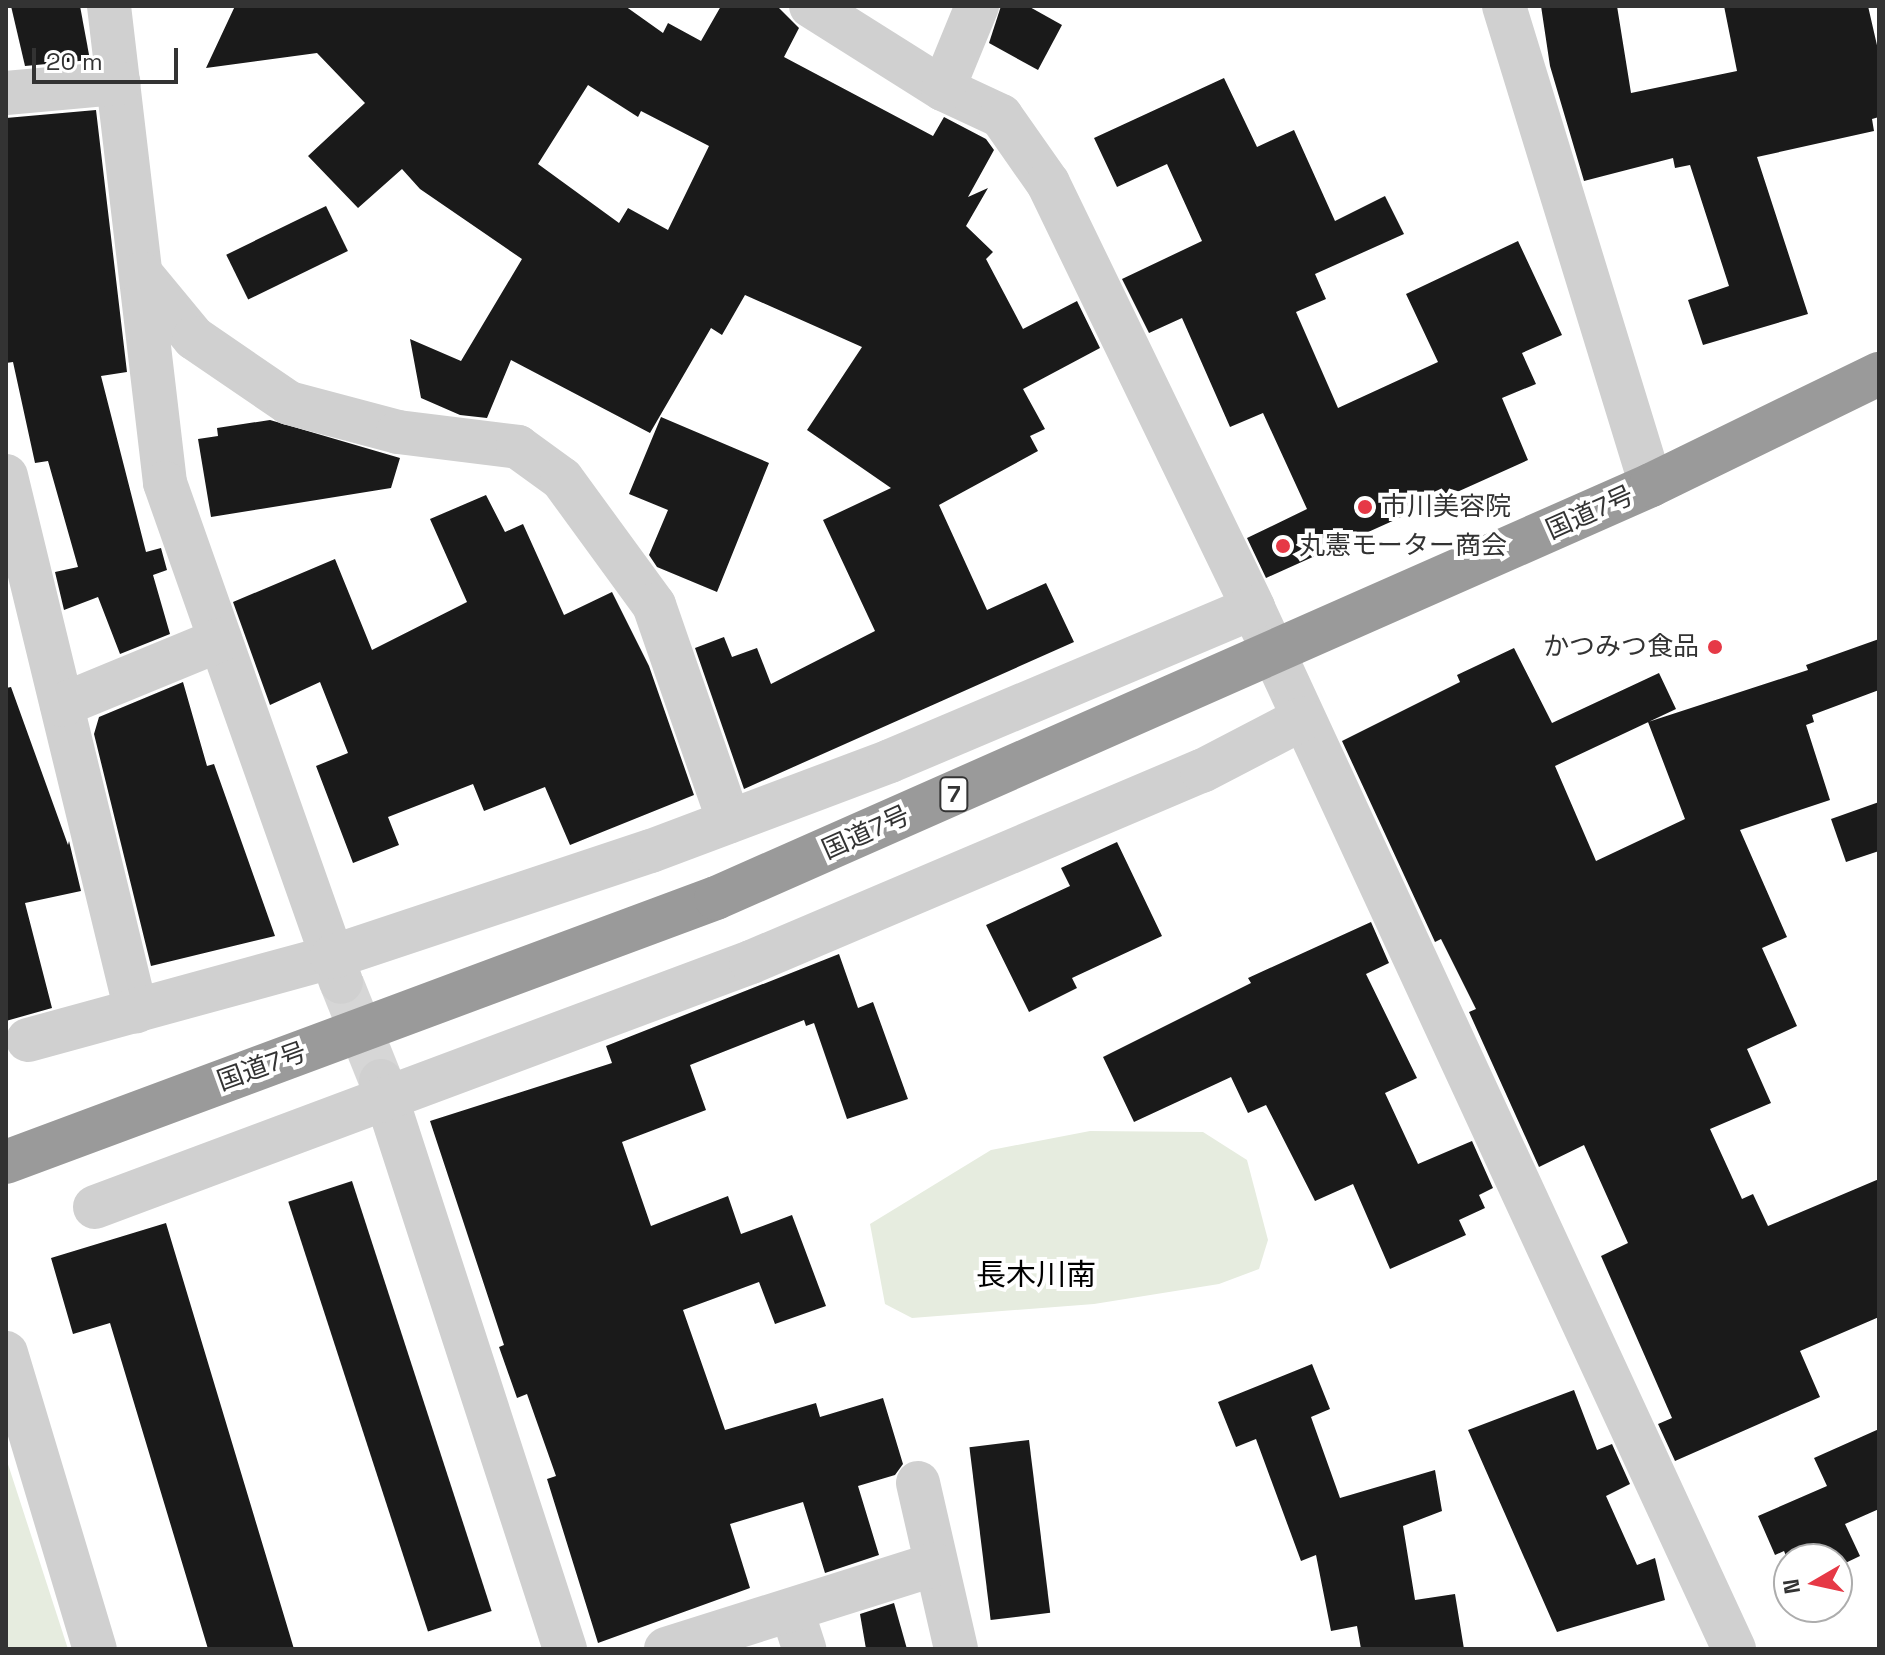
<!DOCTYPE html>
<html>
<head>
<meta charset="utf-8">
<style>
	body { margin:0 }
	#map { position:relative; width:1885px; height:1655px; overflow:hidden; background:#fff; font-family:"Space Grotesk","Noto Sans JP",sans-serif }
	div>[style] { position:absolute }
	.green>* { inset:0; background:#e6ecdf }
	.building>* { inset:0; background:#1a1a1a; transform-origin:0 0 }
	.minor-tunnel>* { height:44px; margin-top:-22px; transform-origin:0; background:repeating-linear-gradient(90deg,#d6d6d6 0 44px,transparent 0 66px) }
	.minor>* { height:44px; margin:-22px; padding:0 22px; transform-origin:22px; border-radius:22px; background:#d0d0d0 }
	.highway>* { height:44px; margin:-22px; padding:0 22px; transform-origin:22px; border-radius:22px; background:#9a9a9a }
	.dots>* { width:22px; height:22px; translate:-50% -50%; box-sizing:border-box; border:4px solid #fff; border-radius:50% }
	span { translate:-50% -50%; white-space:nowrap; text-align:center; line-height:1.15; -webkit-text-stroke:8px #fff; paint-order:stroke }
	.shield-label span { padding:2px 6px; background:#fff; border:2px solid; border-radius:6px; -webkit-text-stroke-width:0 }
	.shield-label { font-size:24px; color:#333; font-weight:700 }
	.poi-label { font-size:26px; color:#333 }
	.left { translate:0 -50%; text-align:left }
	.right { translate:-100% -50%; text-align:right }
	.street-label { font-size:26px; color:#333 }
	.quarter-label { font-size:30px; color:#000 }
	.frame { position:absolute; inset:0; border:8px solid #333; pointer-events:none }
	.north { position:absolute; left:1773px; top:1543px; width:80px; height:80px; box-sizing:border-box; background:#fff; border:2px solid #adadad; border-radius:50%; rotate:261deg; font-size:22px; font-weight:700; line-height:32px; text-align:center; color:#333 }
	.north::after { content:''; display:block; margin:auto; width:28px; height:36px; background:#e63946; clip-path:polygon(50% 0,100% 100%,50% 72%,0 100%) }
	.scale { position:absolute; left:32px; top:48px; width:146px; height:36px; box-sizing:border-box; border:4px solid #333; border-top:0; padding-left:10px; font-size:24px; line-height:28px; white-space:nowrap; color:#333; -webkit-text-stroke:6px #fff; paint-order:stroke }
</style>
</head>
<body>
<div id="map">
	<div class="green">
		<i style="clip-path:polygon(1090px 1131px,1203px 1132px,1247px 1160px,1268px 1240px,1259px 1269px,1219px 1284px,1094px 1304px,912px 1318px,885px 1304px,870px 1224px,991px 1150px)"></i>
		<i style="clip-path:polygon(6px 1458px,68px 1649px,6px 1649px)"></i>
	</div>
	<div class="building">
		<i style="clip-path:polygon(11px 6px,80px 6px,90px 60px,25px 66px)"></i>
		<i style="clip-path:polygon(evenodd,235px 6px,625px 6px,663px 33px,668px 23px,701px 41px,721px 6px,777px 6px,799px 28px,784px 57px,933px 136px,944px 117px,986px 139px,994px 150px,968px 197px,988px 188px,966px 226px,993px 252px,986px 259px,1023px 329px,1077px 301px,1100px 348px,1023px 389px,1045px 429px,1030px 436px,1038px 451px,939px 505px,987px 610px,1046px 583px,1074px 642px,744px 789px,695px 648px,724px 637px,732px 657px,757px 648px,771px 684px,875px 631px,823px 520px,891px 488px,807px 430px,862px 347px,745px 295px,722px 335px,711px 328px,650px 433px,511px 360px,487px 418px,460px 415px,421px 398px,410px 339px,461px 361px,522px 259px,420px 189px,402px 169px,358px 208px,308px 156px,365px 103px,317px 53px,206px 68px,235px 6px,588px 85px,638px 117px,641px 111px,709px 146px,668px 230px,628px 208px,619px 223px,538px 164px,588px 85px)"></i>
		<i style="clip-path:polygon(1001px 6px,1028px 6px,1062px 25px,1038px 70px,989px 43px)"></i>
		<i style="clip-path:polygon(1541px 6px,1617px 6px,1631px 93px,1737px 71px,1724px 6px,1868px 6px,1879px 54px,1879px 117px,1872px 119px,1874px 131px,1757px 157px,1808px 314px,1703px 345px,1688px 300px,1729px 286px,1690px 165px,1675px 168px,1673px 158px,1584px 181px,1550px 66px)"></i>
		<i style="clip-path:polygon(1224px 78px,1257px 147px,1294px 130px,1335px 221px,1385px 196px,1404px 234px,1315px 274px,1326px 299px,1296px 312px,1338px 408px,1438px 362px,1406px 294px,1518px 241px,1562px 335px,1522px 353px,1536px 384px,1502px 398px,1528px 460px,1266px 578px,1247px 538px,1307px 509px,1263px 413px,1230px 427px,1182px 318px,1149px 333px,1122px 279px,1202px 241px,1167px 164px,1117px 187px,1094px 138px)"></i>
		<i style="clip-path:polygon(96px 110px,127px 372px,101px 376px,146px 552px,161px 548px,167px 570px,153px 575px,170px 634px,120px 654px,98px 597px,64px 610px,55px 572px,78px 567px,48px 461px,35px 463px,13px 362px,6px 363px,6px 118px)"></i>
		<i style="left:326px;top:206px;width:50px;height:111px;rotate:64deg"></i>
		<i style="clip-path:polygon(661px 417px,769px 463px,717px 592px,657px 567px,649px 555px,668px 510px,629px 494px)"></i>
		<i style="clip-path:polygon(270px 420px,400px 458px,391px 488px,211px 517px,198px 439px,218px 436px,217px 428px)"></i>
		<i style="clip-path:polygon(486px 495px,505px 532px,523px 524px,564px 615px,612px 592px,649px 666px,694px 795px,570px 845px,545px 787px,484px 811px,473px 784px,388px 817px,399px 845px,353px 863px,316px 766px,348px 753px,320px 682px,270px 705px,233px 602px,335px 559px,372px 650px,467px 602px,430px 519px)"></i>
		<i style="clip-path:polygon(1879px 639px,1879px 690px,1812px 715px,1814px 722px,1806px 725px,1830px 800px,1740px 830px,1787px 937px,1762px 948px,1797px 1026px,1747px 1049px,1771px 1103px,1710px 1129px,1742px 1199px,1753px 1194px,1768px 1226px,1879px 1179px,1879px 1317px,1800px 1351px,1820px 1397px,1675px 1461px,1658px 1424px,1672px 1418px,1601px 1256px,1628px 1243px,1584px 1145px,1539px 1167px,1469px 1012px,1476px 1009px,1441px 939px,1435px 942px,1342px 741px,1460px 682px,1457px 675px,1514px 648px,1552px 723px,1659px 673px,1676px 709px,1555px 766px,1596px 861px,1685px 819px,1648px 722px,1808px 670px,1806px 665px)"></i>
		<i style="clip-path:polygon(183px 682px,207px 766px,214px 764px,275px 936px,151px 966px,94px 734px,99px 717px)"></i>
		<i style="clip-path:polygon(11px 687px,68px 845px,69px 841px,81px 891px,25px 903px,52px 1008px,6px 1021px,6px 688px)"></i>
		<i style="clip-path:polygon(1879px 802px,1879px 851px,1846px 862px,1831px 819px)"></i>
		<i style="clip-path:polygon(1117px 842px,1162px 936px,1072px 978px,1077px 988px,1029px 1012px,986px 925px,1070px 886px,1061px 868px)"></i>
		<i style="clip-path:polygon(1371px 922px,1389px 963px,1366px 974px,1417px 1078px,1385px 1093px,1418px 1164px,1472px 1141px,1493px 1188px,1479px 1195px,1485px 1208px,1459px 1220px,1466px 1235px,1390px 1269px,1353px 1184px,1315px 1201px,1266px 1105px,1248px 1113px,1231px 1077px,1134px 1122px,1103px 1057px,1251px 983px,1248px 978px)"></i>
		<i style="clip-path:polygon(839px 954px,858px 1008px,873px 1002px,908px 1099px,847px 1119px,814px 1023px,806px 1026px,804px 1020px,690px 1065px,706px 1110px,622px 1142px,651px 1226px,728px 1196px,741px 1234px,792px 1215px,826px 1306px,775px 1324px,759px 1282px,683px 1310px,725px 1430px,816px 1403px,820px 1417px,883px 1398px,903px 1464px,895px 1475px,858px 1486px,879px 1555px,825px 1573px,803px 1502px,730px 1524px,750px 1588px,598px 1643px,547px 1479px,556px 1476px,527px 1394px,517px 1398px,499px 1347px,504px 1345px,430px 1121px,612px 1063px,606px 1046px)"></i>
		<i style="left:352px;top:1181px;width:452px;height:67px;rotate:72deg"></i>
		<i style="clip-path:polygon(166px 1223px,294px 1649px,208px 1649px,110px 1323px,73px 1334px,51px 1258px)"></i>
		<i style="clip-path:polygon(1312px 1364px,1330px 1409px,1311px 1417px,1340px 1498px,1435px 1470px,1442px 1511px,1403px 1526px,1415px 1600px,1455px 1594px,1464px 1649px,1361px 1649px,1357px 1626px,1331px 1631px,1316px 1555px,1301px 1561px,1256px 1439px,1236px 1447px,1218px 1402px)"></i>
		<i style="clip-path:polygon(1574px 1390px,1597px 1450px,1612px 1444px,1630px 1484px,1606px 1496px,1637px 1565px,1655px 1558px,1665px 1600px,1557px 1632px,1468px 1430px)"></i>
		<i style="clip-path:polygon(1879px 1429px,1879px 1509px,1845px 1524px,1860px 1556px,1837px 1567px,1837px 1559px,1789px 1563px,1784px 1551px,1775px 1555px,1758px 1516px,1827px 1486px,1814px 1458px)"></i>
		<i style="left:1029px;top:1440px;width:174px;height:60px;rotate:83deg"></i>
		<i style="clip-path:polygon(894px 1603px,907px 1649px,866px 1649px,860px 1614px)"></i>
	</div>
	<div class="minor-tunnel">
		<i style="left:342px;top:984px;width:105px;rotate:68.1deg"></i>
	</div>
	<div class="minor">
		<i style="left:109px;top:6px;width:480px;rotate:83.3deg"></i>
		<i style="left:165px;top:483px;width:529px;rotate:70.57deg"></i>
		<i style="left:811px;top:6px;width:156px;rotate:32.2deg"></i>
		<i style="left:943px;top:89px;width:64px;rotate:25deg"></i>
		<i style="left:1001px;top:116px;width:82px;rotate:55deg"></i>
		<i style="left:1048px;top:183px;width:472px;rotate:64.2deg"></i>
		<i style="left:1253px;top:608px;width:1147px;rotate:65.2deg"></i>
		<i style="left:1504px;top:6px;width:501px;rotate:72.94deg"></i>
		<i style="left:943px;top:89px;width:90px;rotate:-67.7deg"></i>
		<i style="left:6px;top:93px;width:113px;rotate:-5.1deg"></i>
		<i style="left:141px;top:274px;width:83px;rotate:50.4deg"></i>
		<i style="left:194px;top:338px;width:115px;rotate:34.4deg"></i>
		<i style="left:289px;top:403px;width:113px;rotate:14.9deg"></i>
		<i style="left:398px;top:432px;width:121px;rotate:7.1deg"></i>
		<i style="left:518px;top:447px;width:54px;rotate:36deg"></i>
		<i style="left:562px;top:479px;width:156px;rotate:53.9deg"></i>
		<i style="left:654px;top:605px;width:229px;rotate:70.9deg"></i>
		<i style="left:6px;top:476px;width:551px;rotate:76.34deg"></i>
		<i style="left:62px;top:705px;width:171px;rotate:-22.4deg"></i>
		<i style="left:28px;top:1040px;width:315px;rotate:-15.3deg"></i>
		<i style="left:332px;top:957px;width:336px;rotate:-18.4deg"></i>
		<i style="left:651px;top:851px;width:255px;rotate:-20.6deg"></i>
		<i style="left:890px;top:761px;width:394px;rotate:-22.9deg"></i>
		<i style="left:381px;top:1081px;width:597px;rotate:72.05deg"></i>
		<i style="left:95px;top:1207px;width:700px;rotate:-20.48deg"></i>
		<i style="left:751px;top:962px;width:490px;rotate:-23deg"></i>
		<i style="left:1202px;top:771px;width:113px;rotate:-27.5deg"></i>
		<i style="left:6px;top:1353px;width:309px;rotate:73.3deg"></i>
		<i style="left:918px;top:1483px;width:170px;rotate:77.1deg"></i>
		<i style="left:792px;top:1611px;width:40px;rotate:72deg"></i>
		<i style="left:666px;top:1649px;width:282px;rotate:-17.5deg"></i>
	</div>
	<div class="highway">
		<i style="left:6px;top:1162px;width:757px;rotate:-20.4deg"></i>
		<i style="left:716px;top:898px;width:1022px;rotate:-23.83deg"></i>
		<i style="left:1651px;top:485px;width:254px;rotate:-26deg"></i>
	</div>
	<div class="dots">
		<i style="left:1365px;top:507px;background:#e63946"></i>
		<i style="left:1283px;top:546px;background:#e63946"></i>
		<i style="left:1715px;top:647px;background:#e63946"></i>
	</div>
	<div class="shield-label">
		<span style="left:954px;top:794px">7</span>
	</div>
	<div class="poi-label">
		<span class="left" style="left:1381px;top:507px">市川美容院</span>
		<span class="left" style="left:1299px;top:546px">丸憲モーター商会</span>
		<span class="right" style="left:1699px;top:647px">かつみつ食品</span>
	</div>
	<div class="street-label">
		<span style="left:1590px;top:513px;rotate:-24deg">国道7号</span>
		<span style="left:866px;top:833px;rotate:-24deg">国道7号</span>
		<span style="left:262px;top:1067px;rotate:-20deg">国道7号</span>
	</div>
	<div class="quarter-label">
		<span style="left:1036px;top:1275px">長木川南</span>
	</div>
	<div class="frame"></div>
	<div class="north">N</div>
	<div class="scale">20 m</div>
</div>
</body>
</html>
